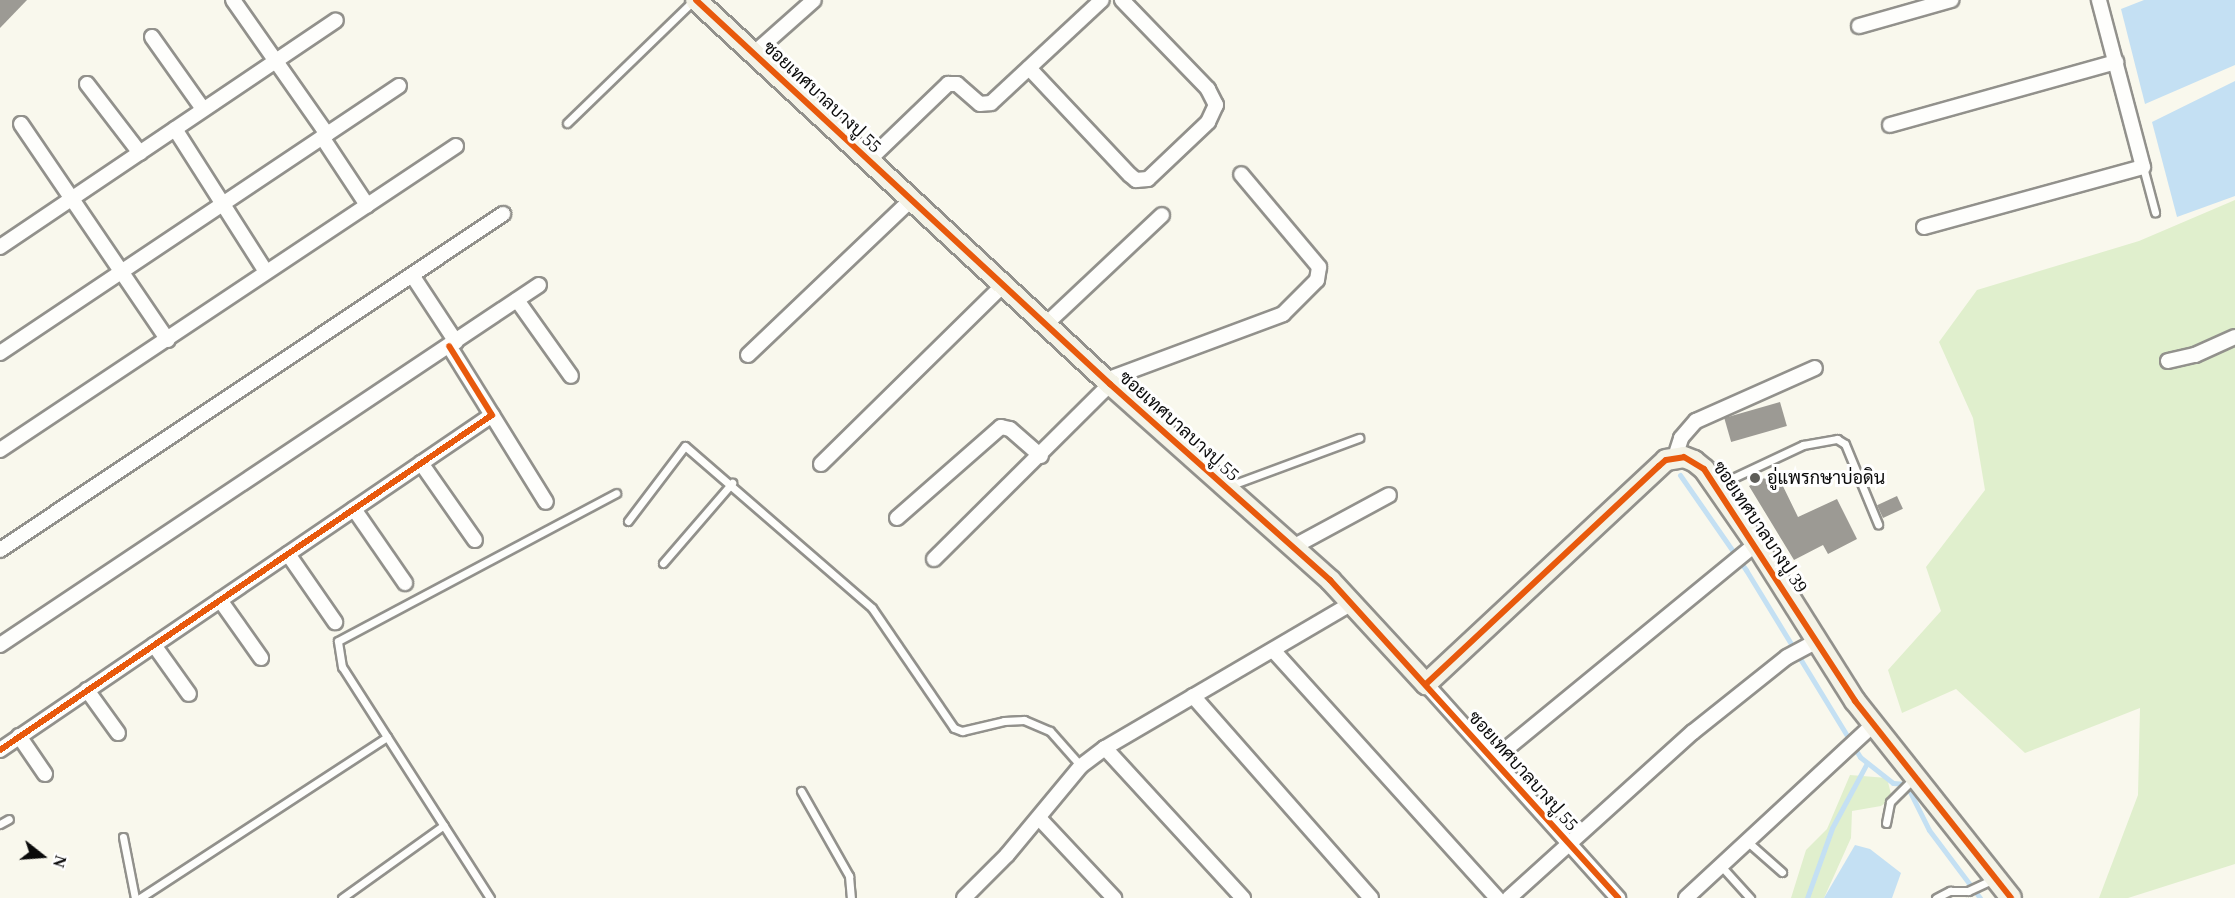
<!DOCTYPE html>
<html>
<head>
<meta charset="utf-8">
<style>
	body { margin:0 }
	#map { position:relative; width:2235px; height:898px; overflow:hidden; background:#f9f8ed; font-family:"Times New Roman",Sarabun,serif }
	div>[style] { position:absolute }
	.green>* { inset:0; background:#e0efcd }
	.water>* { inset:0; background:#c4e0f3 }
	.stream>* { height:5px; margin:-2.5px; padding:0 2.5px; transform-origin:2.5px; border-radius:2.5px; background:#c4e0f3 }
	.building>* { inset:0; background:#9c9a94; transform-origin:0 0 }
	.roads { filter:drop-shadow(2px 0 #92918c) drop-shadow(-2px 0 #92918c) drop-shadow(0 2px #92918c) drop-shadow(0 -2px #92918c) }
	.lane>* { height:7px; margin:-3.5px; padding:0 3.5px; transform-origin:3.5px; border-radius:3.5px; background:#fefefc }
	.street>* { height:14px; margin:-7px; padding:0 7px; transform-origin:7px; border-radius:7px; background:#fefefc }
	.secondary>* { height:20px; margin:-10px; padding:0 10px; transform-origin:10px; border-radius:10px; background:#f4f3e7 }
	.cycleway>* { height:6px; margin:-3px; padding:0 3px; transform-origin:3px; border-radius:3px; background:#e8590c }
	.dots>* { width:16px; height:16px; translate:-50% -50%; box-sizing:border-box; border:3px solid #fff; border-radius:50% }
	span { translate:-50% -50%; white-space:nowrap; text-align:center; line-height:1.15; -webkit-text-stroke:6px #fff; paint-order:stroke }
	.street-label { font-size:18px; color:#0a0a0a }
	.poi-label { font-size:18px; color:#0a0a0a }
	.left { translate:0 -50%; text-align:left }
	.north { position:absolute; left:12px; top:826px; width:60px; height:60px; -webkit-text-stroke:4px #fff; paint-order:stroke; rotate:107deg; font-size:16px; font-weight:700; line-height:24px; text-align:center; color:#0a0a0a }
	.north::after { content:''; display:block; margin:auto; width:21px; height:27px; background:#0a0a0a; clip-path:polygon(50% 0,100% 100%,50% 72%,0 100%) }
</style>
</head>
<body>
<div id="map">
	<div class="green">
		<i style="clip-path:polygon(2235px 200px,2235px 864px,2128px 898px,2099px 898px,2138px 795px,2140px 708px,2025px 753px,1956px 689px,1902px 713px,1888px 670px,1941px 611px,1926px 567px,1985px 490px,1973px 418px,1939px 342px,1977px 290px,2139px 241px)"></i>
		<i style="clip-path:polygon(1850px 775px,1887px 778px,1892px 798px,1881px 806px,1852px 811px,1851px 838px,1824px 898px,1791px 898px,1806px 850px,1827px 829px)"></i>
	</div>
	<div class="water">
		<i style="clip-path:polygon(2144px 0,2235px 0,2235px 65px,2145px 104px,2121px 9px)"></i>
		<i style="clip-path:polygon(2235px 81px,2235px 196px,2177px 217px,2152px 122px)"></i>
		<i style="clip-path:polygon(1855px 845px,1870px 849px,1901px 873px,1892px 898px,1824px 898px)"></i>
	</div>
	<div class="stream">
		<i style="left:1680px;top:475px;width:116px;rotate:55.2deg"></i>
		<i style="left:1746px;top:570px;width:219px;rotate:58.6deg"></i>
		<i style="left:1860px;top:757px;width:42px;rotate:38.2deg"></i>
		<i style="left:1893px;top:783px;width:13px;rotate:4deg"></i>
		<i style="left:1906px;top:784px;width:51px;rotate:63.4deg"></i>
		<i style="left:1929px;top:830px;width:85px;rotate:53.1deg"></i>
		<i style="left:1807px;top:898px;width:74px;rotate:-70.3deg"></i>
		<i style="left:1832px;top:828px;width:74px;rotate:-61.7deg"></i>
	</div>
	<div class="building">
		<i style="clip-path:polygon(0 0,27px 0,0 28px)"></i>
		<i style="left:1780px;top:402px;width:25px;height:58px;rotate:74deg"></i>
		<i style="clip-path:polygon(1776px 472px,1798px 517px,1837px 499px,1857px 539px,1828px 554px,1823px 545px,1794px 560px,1749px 486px)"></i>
		<i style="left:1897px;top:496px;width:14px;height:22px;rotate:65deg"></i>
	</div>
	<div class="roads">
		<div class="lane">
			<i style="left:567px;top:123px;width:177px;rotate:-44.1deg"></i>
			<i style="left:2143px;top:167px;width:47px;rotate:75.1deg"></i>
			<i style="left:1718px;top:485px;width:94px;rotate:-25.2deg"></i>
			<i style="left:1803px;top:445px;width:35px;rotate:-10deg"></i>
			<i style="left:1837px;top:439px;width:9px;rotate:32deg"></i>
			<i style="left:1845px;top:444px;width:87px;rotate:67.6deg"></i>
			<i style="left:1229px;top:486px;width:139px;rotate:-20.3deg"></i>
			<i style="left:628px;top:521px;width:94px;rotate:-52.8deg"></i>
			<i style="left:685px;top:446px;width:247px;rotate:40.9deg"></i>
			<i style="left:872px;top:608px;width:145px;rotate:55.7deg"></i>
			<i style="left:954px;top:728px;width:9px;rotate:21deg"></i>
			<i style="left:962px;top:731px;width:43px;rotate:-13.4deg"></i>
			<i style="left:1004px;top:721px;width:20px;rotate:-3deg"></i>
			<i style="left:1024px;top:720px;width:28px;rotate:23deg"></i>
			<i style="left:1050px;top:731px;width:47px;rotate:48.5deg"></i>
			<i style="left:663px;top:563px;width:106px;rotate:-49.2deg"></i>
			<i style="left:801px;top:791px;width:98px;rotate:60.5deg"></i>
			<i style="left:849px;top:876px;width:22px;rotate:85deg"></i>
			<i style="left:1886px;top:823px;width:21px;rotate:-79deg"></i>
			<i style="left:1890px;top:802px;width:33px;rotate:-45deg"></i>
			<i style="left:0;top:824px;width:10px;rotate:-29deg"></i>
			<i style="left:123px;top:837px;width:62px;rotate:78.9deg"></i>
			<i style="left:1749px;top:843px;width:44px;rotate:41.3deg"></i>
			<i style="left:1722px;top:867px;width:42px;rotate:47.9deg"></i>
			<i style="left:140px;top:898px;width:295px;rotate:-33.1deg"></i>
			<i style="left:342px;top:898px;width:125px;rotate:-35.6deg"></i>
			<i style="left:490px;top:898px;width:274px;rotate:-122.6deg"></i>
			<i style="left:342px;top:667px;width:26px;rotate:-99deg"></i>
			<i style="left:338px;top:641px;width:315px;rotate:-28deg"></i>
			<i style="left:1936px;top:898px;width:16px;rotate:-27deg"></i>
			<i style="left:1950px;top:891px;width:18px"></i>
			<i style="left:1968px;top:891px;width:26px;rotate:-25deg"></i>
		</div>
		<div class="street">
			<i style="left:233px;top:0;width:164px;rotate:55deg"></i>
			<i style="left:1859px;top:26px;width:96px;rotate:-15.8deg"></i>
			<i style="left:152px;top:37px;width:88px;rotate:54.7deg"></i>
			<i style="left:753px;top:54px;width:81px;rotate:-41.5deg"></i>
			<i style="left:1029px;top:68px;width:147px;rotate:46.7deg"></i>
			<i style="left:1130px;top:175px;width:8px;rotate:40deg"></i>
			<i style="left:1136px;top:180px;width:12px;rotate:-5deg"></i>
			<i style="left:1148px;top:179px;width:83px;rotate:-43.5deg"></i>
			<i style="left:1208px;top:122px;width:19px;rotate:-65deg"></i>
			<i style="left:1216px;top:105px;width:18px;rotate:-117deg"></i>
			<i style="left:1208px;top:89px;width:124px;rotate:-134deg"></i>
			<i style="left:87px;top:84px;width:87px;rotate:52.5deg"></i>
			<i style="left:21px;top:124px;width:261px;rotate:55.8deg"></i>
			<i style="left:1890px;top:125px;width:235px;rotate:-15.6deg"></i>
			<i style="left:175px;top:129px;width:169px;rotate:57.5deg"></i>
			<i style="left:322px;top:137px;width:82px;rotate:56.5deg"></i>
			<i style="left:869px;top:160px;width:110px;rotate:-43.9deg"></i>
			<i style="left:948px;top:84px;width:9px"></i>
			<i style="left:957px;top:84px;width:30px;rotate:41deg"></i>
			<i style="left:980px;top:104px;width:11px;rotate:-5deg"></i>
			<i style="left:991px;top:103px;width:151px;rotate:-42.9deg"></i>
			<i style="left:1924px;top:227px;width:227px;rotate:-15.3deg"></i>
			<i style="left:2143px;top:167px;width:173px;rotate:-104.8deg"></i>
			<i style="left:0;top:247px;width:405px;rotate:-34deg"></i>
			<i style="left:412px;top:275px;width:80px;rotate:56.7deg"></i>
			<i style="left:517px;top:300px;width:93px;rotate:54.6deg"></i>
			<i style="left:1046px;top:324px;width:159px;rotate:-43.2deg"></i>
			<i style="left:0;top:353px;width:480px;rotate:-33.8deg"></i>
			<i style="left:748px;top:355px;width:225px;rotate:-43.6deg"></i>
			<i style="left:2168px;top:361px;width:28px;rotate:-13deg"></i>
			<i style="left:2195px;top:355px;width:44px;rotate:-24.2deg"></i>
			<i style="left:1106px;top:380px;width:189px;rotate:-20.4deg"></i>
			<i style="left:1283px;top:314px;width:48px;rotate:-45deg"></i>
			<i style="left:1317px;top:280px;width:13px;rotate:-81deg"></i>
			<i style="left:1319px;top:267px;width:121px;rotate:-130deg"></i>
			<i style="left:492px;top:415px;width:102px;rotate:58.2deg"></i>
			<i style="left:0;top:450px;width:548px;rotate:-33.69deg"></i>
			<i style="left:1675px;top:457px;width:20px;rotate:-72deg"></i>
			<i style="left:1681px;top:438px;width:23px;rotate:-49deg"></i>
			<i style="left:1696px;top:421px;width:130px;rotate:-24deg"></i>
			<i style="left:421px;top:463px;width:94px;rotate:55deg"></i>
			<i style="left:821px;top:464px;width:255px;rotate:-44.5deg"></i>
			<i style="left:354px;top:509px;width:90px;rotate:55.4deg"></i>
			<i style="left:897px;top:518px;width:138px;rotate:-41.2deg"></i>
			<i style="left:1001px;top:427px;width:9px;rotate:13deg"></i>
			<i style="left:1010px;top:429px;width:41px;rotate:41.1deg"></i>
			<i style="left:1293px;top:547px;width:109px;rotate:-28.4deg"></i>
			<i style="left:0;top:550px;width:605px;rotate:-33.74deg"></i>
			<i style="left:288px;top:554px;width:83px;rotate:55.3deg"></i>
			<i style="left:934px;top:559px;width:248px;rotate:-44.8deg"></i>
			<i style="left:220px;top:600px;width:71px;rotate:54.7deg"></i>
			<i style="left:0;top:645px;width:648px;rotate:-33.74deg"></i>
			<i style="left:154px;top:645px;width:60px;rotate:54.5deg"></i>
			<i style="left:1273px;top:650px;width:334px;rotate:47.9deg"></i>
			<i style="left:1426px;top:684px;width:288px;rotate:48.1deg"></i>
			<i style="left:87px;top:690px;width:53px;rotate:54.2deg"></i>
			<i style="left:1193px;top:696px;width:269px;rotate:48.6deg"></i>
			<i style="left:19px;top:736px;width:46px;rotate:55.6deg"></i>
			<i style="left:1105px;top:748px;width:204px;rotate:47.4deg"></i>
			<i style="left:0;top:750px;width:595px;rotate:-34.25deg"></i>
			<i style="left:492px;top:415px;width:81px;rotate:-121.9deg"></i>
			<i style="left:1494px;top:759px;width:339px;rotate:-39.4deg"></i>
			<i style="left:1039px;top:818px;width:110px;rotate:46.8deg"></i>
			<i style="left:964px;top:898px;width:61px;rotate:-45deg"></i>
			<i style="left:1007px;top:855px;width:116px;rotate:-50.3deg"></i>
			<i style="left:1081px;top:766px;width:30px;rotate:-37deg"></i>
			<i style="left:1105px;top:748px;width:286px;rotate:-30.4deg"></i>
			<i style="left:1509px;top:898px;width:248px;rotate:-42.1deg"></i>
			<i style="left:1693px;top:732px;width:120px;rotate:-38.6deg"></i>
			<i style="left:1787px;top:657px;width:34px;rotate:-28deg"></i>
			<i style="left:1686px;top:898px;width:255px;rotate:-42.8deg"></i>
		</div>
		<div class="secondary">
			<i style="left:696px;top:0;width:565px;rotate:42.85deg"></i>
			<i style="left:1110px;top:384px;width:295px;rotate:41.7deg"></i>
			<i style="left:1330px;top:580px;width:142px;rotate:47.3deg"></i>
			<i style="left:1426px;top:684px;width:328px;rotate:-43deg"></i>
			<i style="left:1666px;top:460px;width:18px;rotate:-9deg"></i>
			<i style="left:1684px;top:457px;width:11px;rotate:22deg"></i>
			<i style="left:1694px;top:461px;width:13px;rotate:39deg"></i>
			<i style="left:1704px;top:469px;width:91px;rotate:55.3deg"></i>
			<i style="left:1756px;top:544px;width:186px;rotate:57.8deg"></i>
			<i style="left:1855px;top:701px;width:251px;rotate:51.6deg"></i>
		</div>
	</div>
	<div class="cycleway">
		<i style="left:696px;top:0;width:565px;rotate:42.85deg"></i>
		<i style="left:1110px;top:384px;width:295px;rotate:41.7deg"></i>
		<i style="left:1330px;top:580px;width:429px;rotate:47.8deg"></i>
		<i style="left:1426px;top:684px;width:319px;rotate:-43.1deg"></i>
		<i style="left:1659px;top:466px;width:9px;rotate:-41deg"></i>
		<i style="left:1666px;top:460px;width:18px;rotate:-9deg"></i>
		<i style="left:1684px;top:457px;width:23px;rotate:31deg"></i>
		<i style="left:1704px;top:469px;width:277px;rotate:56.9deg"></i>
		<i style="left:1855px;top:701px;width:251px;rotate:51.6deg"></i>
		<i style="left:0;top:750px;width:595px;rotate:-34.25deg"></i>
		<i style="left:492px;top:415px;width:81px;rotate:-121.9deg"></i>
	</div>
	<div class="dots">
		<i style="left:1755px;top:478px;background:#5e5d59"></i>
	</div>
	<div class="street-label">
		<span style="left:822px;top:97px;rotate:43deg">ซอยเทศบาลบางปู 55</span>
		<span style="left:1179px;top:426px;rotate:42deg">ซอยเทศบาลบางปู 55</span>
		<span style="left:1760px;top:527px;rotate:56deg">ซอยเทศบาลบางปู 39</span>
		<span style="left:1523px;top:771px;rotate:48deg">ซอยเทศบาลบางปู 55</span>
	</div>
	<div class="poi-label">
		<span class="left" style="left:1767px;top:478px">อู่แพรกษาบ่อดิน</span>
	</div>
	<div class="north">N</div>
</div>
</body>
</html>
